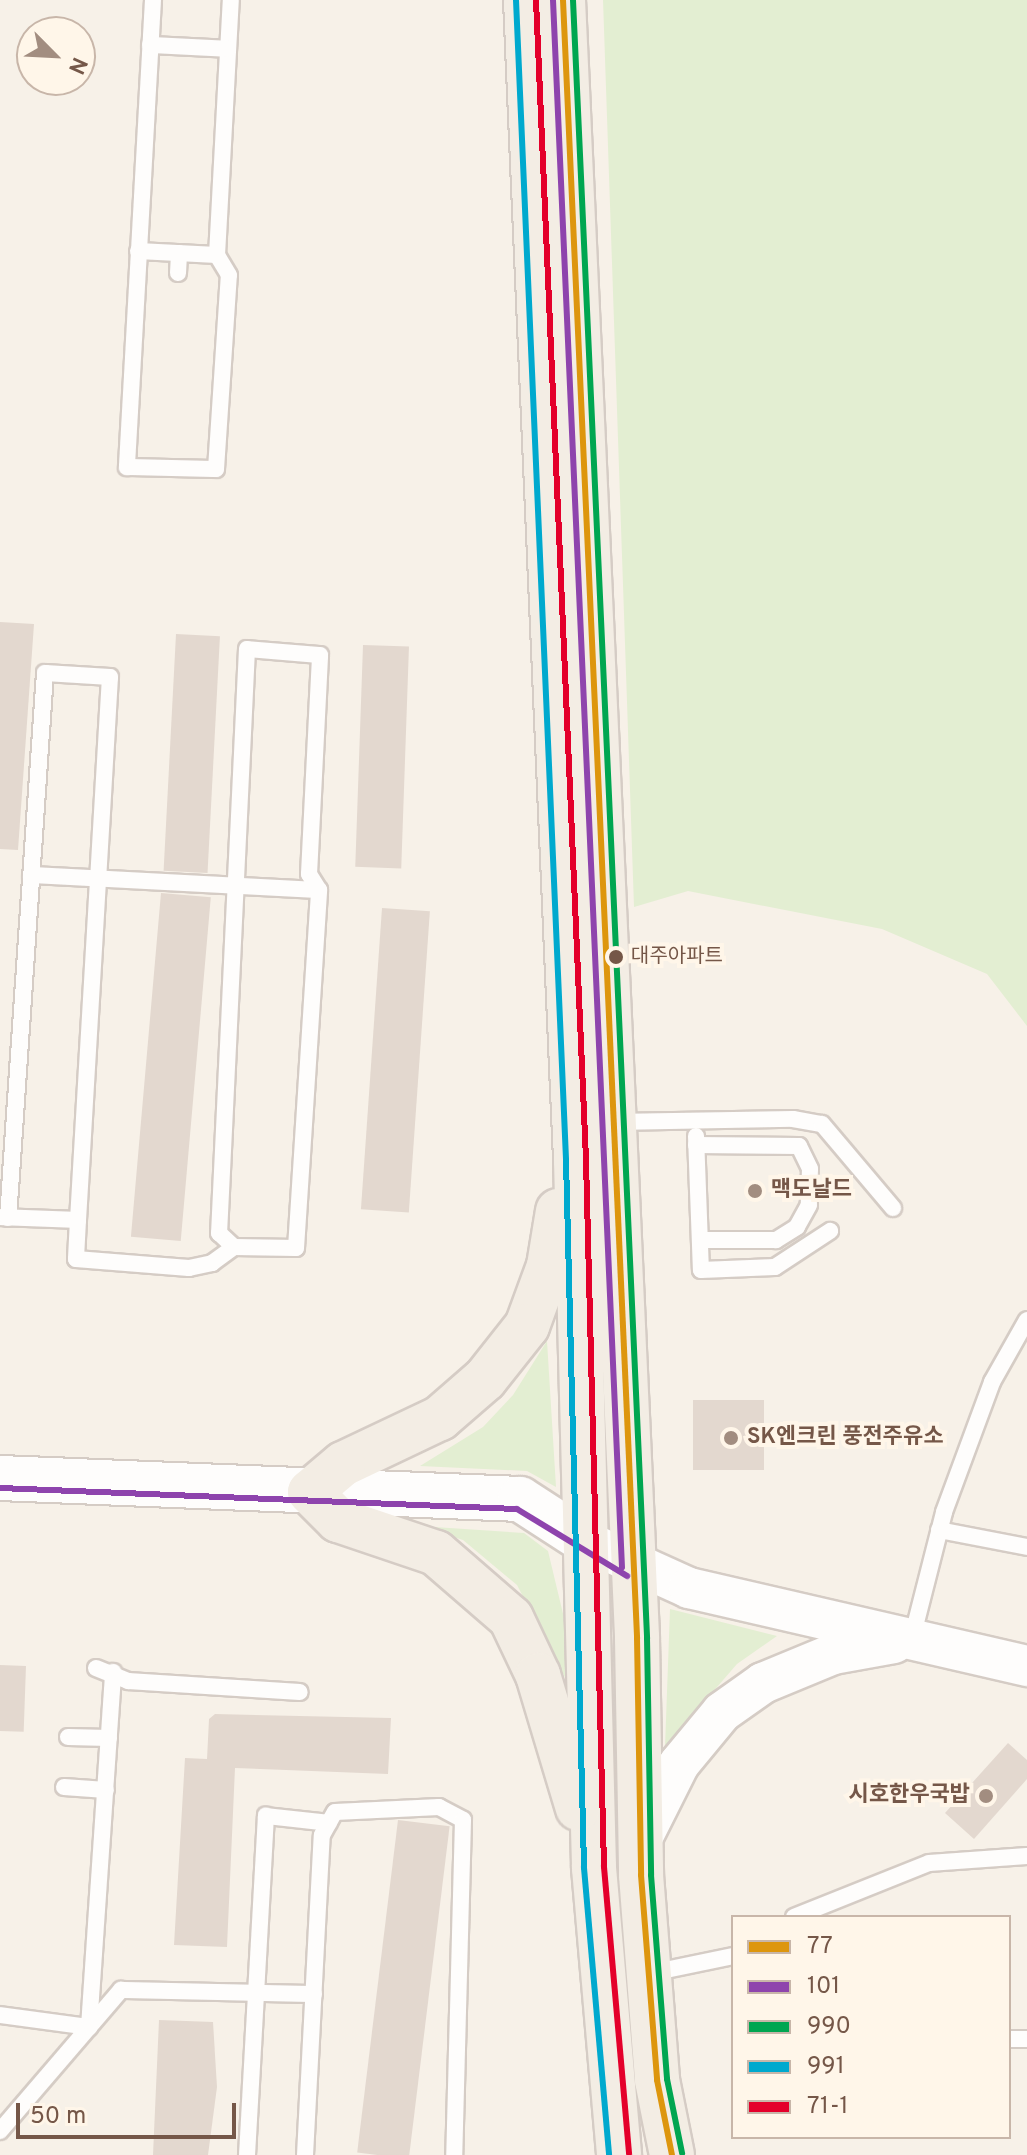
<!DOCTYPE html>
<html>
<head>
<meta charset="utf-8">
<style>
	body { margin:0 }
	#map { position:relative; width:1027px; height:2155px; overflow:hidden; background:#f7f1e8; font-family:Overpass,"Noto Sans KR",sans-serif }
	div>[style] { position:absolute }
	.green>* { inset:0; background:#e3eed2 }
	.building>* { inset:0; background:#e3d8cf; transform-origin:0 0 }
	.roads { filter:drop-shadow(2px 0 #d5ccc5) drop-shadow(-2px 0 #d5ccc5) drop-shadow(0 2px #d5ccc5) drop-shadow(0 -2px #d5ccc5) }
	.service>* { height:16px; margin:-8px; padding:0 8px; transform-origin:8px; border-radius:8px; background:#fefdfc }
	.tertiary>* { height:40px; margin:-20px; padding:0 20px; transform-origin:20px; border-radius:20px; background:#fefdfc }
	.secondary>* { height:44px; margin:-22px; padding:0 22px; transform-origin:22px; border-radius:22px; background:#fefdfc }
	.primary>* { height:44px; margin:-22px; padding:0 22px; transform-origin:22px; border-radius:22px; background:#f3ede4 }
	.bus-1>* { height:6px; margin:-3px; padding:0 3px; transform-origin:3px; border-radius:3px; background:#dd960e }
	.bus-2>* { height:6px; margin:-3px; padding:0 3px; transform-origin:3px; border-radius:3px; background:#8e44ad }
	.bus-3>* { height:6px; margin:-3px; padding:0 3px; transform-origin:3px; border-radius:3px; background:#00a651 }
	.bus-4>* { height:6px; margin:-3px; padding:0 3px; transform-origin:3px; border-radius:3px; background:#00a9ce }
	.bus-5>* { height:6px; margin:-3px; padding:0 3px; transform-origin:3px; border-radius:3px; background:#e4002b }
	.dots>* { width:22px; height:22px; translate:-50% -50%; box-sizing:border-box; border:4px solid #fff6e9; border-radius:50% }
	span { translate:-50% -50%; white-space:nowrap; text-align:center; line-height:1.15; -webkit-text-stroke:8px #fff6e9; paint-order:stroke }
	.bus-label { font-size:20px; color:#755748 }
	.left { translate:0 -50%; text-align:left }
	.poi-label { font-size:22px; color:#755748; font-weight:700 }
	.right { translate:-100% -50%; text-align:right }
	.legend { position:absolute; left:731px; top:1915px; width:280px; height:224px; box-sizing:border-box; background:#fff6e9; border:2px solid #c8b6a9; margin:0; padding:10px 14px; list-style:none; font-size:24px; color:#755748 }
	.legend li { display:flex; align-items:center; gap:16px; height:40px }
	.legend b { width:40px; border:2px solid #c8b6a9 }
	.north { position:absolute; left:16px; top:16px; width:80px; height:80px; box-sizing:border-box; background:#fff6e9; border:2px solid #c8b6a9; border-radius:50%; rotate:114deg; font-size:22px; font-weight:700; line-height:32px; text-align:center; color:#755748 }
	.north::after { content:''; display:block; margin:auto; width:28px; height:36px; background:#a28d80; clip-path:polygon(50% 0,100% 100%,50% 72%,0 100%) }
	.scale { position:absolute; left:16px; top:2103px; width:220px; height:36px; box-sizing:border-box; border:4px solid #755748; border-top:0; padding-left:10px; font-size:24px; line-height:28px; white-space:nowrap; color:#755748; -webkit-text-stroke:6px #fff6e9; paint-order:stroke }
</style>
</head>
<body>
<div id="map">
	<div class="green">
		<i style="clip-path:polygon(603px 0,1027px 0,1027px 1026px,987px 974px,882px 929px,688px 891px,634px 907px)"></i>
		<i style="clip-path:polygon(547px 1341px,556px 1487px,527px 1471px,420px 1466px,483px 1427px,513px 1395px)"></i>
		<i style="clip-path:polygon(419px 1526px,524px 1533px,548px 1551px,565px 1622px,569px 1685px,517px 1585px,463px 1540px)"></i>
		<i style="clip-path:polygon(670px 1609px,777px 1636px,737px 1664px,665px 1747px)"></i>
	</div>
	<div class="building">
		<i style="clip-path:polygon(0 622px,34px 624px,18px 850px,0 849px)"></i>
		<i style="left:176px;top:634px;width:44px;height:237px;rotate:3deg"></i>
		<i style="left:363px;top:645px;width:46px;height:222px;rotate:2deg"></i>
		<i style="left:161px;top:893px;width:50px;height:345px;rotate:5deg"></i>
		<i style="left:382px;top:908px;width:48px;height:302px;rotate:4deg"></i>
		<i style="left:764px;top:1400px;width:70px;height:71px;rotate:90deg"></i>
		<i style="left:0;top:1665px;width:26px;height:66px;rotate:2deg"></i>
		<i style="clip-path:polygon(215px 1714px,391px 1718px,388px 1774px,235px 1768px,227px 1947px,174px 1945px,185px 1758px,207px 1759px,209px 1719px)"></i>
		<i style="clip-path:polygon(1008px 1743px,1027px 1760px,1027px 1779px,974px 1839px,945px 1813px)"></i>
		<i style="left:398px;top:1820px;width:52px;height:335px;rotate:7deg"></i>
		<i style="clip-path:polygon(159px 2020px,213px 2022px,217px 2087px,208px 2155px,153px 2155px)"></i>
	</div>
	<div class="roads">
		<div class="service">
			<i style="left:153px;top:0;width:468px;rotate:93.2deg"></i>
			<i style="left:127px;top:467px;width:89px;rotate:1.3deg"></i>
			<i style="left:216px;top:469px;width:194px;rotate:-86.2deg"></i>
			<i style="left:229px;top:275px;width:23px;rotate:-121deg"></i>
			<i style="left:217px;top:255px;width:255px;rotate:-86.9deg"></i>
			<i style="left:150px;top:45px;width:78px;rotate:2.9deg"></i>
			<i style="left:138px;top:251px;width:79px;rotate:2.9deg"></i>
			<i style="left:178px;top:273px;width:20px;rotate:-87deg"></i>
			<i style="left:31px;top:875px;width:288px;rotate:3deg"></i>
			<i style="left:614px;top:1122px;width:179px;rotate:-1deg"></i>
			<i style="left:793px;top:1119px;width:29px;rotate:10deg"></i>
			<i style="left:822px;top:1124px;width:110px;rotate:49.8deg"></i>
			<i style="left:696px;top:1136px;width:134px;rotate:87.9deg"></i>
			<i style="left:701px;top:1270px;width:74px;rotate:-2.3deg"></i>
			<i style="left:775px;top:1267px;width:66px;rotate:-33.2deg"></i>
			<i style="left:696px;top:1145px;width:103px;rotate:0.6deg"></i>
			<i style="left:799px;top:1146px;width:25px;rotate:64deg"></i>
			<i style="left:810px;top:1169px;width:36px;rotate:92deg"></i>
			<i style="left:809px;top:1205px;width:25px;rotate:119deg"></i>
			<i style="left:797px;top:1227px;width:25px;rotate:148deg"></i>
			<i style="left:776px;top:1240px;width:75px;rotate:180deg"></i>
			<i style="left:0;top:1217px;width:78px;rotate:2.2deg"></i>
			<i style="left:78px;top:1220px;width:544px;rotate:-86.63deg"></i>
			<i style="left:110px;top:677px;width:65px;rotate:-176.5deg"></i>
			<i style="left:45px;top:673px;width:546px;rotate:93.88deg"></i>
			<i style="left:78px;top:1220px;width:39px;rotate:93deg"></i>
			<i style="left:76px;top:1259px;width:113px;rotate:4.6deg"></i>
			<i style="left:189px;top:1268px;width:24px;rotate:-12deg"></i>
			<i style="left:212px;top:1263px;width:27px;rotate:-36deg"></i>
			<i style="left:234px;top:1247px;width:62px;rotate:0.9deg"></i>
			<i style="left:296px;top:1248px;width:359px;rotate:-86.3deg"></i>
			<i style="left:319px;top:890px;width:19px;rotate:-122deg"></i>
			<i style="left:309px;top:874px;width:219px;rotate:-87.1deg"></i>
			<i style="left:320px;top:655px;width:73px;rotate:-175.3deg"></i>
			<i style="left:247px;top:649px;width:585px;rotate:92.74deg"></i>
			<i style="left:219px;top:1233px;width:21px;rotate:43deg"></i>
			<i style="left:939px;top:1530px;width:90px;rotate:10.9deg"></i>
			<i style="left:912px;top:1638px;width:130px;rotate:-75.7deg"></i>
			<i style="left:944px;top:1512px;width:139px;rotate:-69.7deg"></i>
			<i style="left:992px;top:1382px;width:71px;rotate:-60.6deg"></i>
			<i style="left:96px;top:1668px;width:35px;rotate:22deg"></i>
			<i style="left:128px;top:1681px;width:172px;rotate:3.7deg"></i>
			<i style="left:68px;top:1737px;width:41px;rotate:1.4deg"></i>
			<i style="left:64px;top:1787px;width:42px;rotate:4.1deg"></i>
			<i style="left:794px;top:1917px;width:145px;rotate:-21.8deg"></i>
			<i style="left:929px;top:1863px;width:98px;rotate:-4.1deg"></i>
			<i style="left:651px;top:1973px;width:84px;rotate:-11.7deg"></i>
			<i style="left:0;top:2015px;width:90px;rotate:7.7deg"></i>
			<i style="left:89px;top:2027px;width:356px;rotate:-86.1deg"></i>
			<i style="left:1009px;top:2039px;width:18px"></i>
			<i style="left:0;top:2131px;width:186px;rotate:-49.4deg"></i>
			<i style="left:121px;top:1990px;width:193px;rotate:1.2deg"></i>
			<i style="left:247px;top:2155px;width:340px;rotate:-86.8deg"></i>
			<i style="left:266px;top:1816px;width:63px;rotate:6.3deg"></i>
			<i style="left:305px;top:2155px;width:320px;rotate:-87deg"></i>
			<i style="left:322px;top:1835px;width:26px;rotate:-61deg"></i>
			<i style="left:335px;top:1812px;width:104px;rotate:-2.8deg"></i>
			<i style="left:439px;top:1807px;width:27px;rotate:28deg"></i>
			<i style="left:463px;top:1820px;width:335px;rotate:91.5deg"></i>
		</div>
		<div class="tertiary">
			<i style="left:585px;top:1541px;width:114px;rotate:24.3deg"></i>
			<i style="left:689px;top:1588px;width:347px;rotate:13deg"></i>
			<i style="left:641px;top:1840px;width:85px;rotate:-63.4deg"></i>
			<i style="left:679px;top:1764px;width:67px;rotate:-50.4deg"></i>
			<i style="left:722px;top:1712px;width:50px;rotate:-35.3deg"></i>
			<i style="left:763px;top:1683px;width:76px;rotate:-22.5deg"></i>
			<i style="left:833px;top:1654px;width:62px;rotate:-10.2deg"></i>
		</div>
		<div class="secondary">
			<i style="left:0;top:1478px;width:520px;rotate:2.31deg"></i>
			<i style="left:520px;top:1499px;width:77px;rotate:32.9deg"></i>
		</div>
		<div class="primary">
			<i style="left:526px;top:0;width:1161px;rotate:87.53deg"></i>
			<i style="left:576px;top:1160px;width:708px;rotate:88.54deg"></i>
			<i style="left:594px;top:1868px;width:288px;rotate:85deg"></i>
			<i style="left:563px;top:0;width:1640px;rotate:87.41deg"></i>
			<i style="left:637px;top:1638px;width:237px;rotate:89deg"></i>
			<i style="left:641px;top:1875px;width:206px;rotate:85.5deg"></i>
			<i style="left:657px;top:2080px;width:76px;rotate:78.7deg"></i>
			<i style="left:558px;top:1211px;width:56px;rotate:99.3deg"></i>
			<i style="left:549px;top:1266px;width:64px;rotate:110.1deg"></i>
			<i style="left:527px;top:1326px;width:68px;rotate:128.4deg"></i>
			<i style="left:485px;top:1379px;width:60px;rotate:139.1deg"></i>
			<i style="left:440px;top:1418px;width:107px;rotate:154.6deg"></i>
			<i style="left:343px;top:1464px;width:43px;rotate:139.7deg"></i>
			<i style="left:310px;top:1492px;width:40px;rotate:45deg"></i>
			<i style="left:338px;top:1520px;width:103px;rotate:18.6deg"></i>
			<i style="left:436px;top:1553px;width:99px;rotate:40.9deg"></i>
			<i style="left:511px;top:1618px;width:63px;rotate:64.7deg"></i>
			<i style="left:538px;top:1675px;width:139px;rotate:73.3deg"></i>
		</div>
	</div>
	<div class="bus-1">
		<i style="left:563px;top:0;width:1640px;rotate:87.41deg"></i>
		<i style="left:637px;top:1638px;width:237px;rotate:89deg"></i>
		<i style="left:641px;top:1875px;width:206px;rotate:85.5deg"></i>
		<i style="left:657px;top:2080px;width:76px;rotate:78.7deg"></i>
	</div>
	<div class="bus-2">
		<i style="left:553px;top:0;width:1569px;rotate:87.48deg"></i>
		<i style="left:0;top:1488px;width:517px;rotate:2.33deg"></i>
		<i style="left:517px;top:1509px;width:129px;rotate:31.3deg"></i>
	</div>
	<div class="bus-3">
		<i style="left:573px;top:0;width:1640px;rotate:87.41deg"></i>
		<i style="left:647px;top:1638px;width:237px;rotate:89deg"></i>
		<i style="left:651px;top:1875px;width:205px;rotate:85.5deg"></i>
		<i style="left:667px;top:2079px;width:76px;rotate:78.5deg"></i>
	</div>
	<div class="bus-4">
		<i style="left:516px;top:0;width:1161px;rotate:87.53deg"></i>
		<i style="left:566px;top:1160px;width:708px;rotate:88.54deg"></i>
		<i style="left:584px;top:1868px;width:288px;rotate:85deg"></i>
	</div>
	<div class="bus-5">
		<i style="left:536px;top:0;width:1161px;rotate:87.53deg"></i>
		<i style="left:586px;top:1160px;width:707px;rotate:88.54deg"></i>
		<i style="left:604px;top:1867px;width:288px;rotate:85deg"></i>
	</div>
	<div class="dots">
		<i style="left:616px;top:957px;background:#755748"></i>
		<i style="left:755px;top:1191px;background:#a28d80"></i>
		<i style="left:731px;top:1438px;background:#a28d80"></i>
		<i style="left:986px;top:1796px;background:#a28d80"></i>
	</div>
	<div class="bus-label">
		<span class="left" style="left:631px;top:957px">대주아파트</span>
	</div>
	<div class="poi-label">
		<span class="left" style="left:771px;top:1191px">맥도날드</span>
		<span class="left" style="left:747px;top:1438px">SK엔크린 풍전주유소</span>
		<span class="right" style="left:970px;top:1796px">시호한우국밥</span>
	</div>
	<ul class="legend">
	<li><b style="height:10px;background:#dd960e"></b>77</li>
	<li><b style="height:10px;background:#8e44ad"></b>101</li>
	<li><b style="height:10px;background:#00a651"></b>990</li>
	<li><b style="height:10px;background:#00a9ce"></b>991</li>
	<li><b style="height:10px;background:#e4002b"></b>71-1</li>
	</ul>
	<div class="north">N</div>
	<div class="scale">50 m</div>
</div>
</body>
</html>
